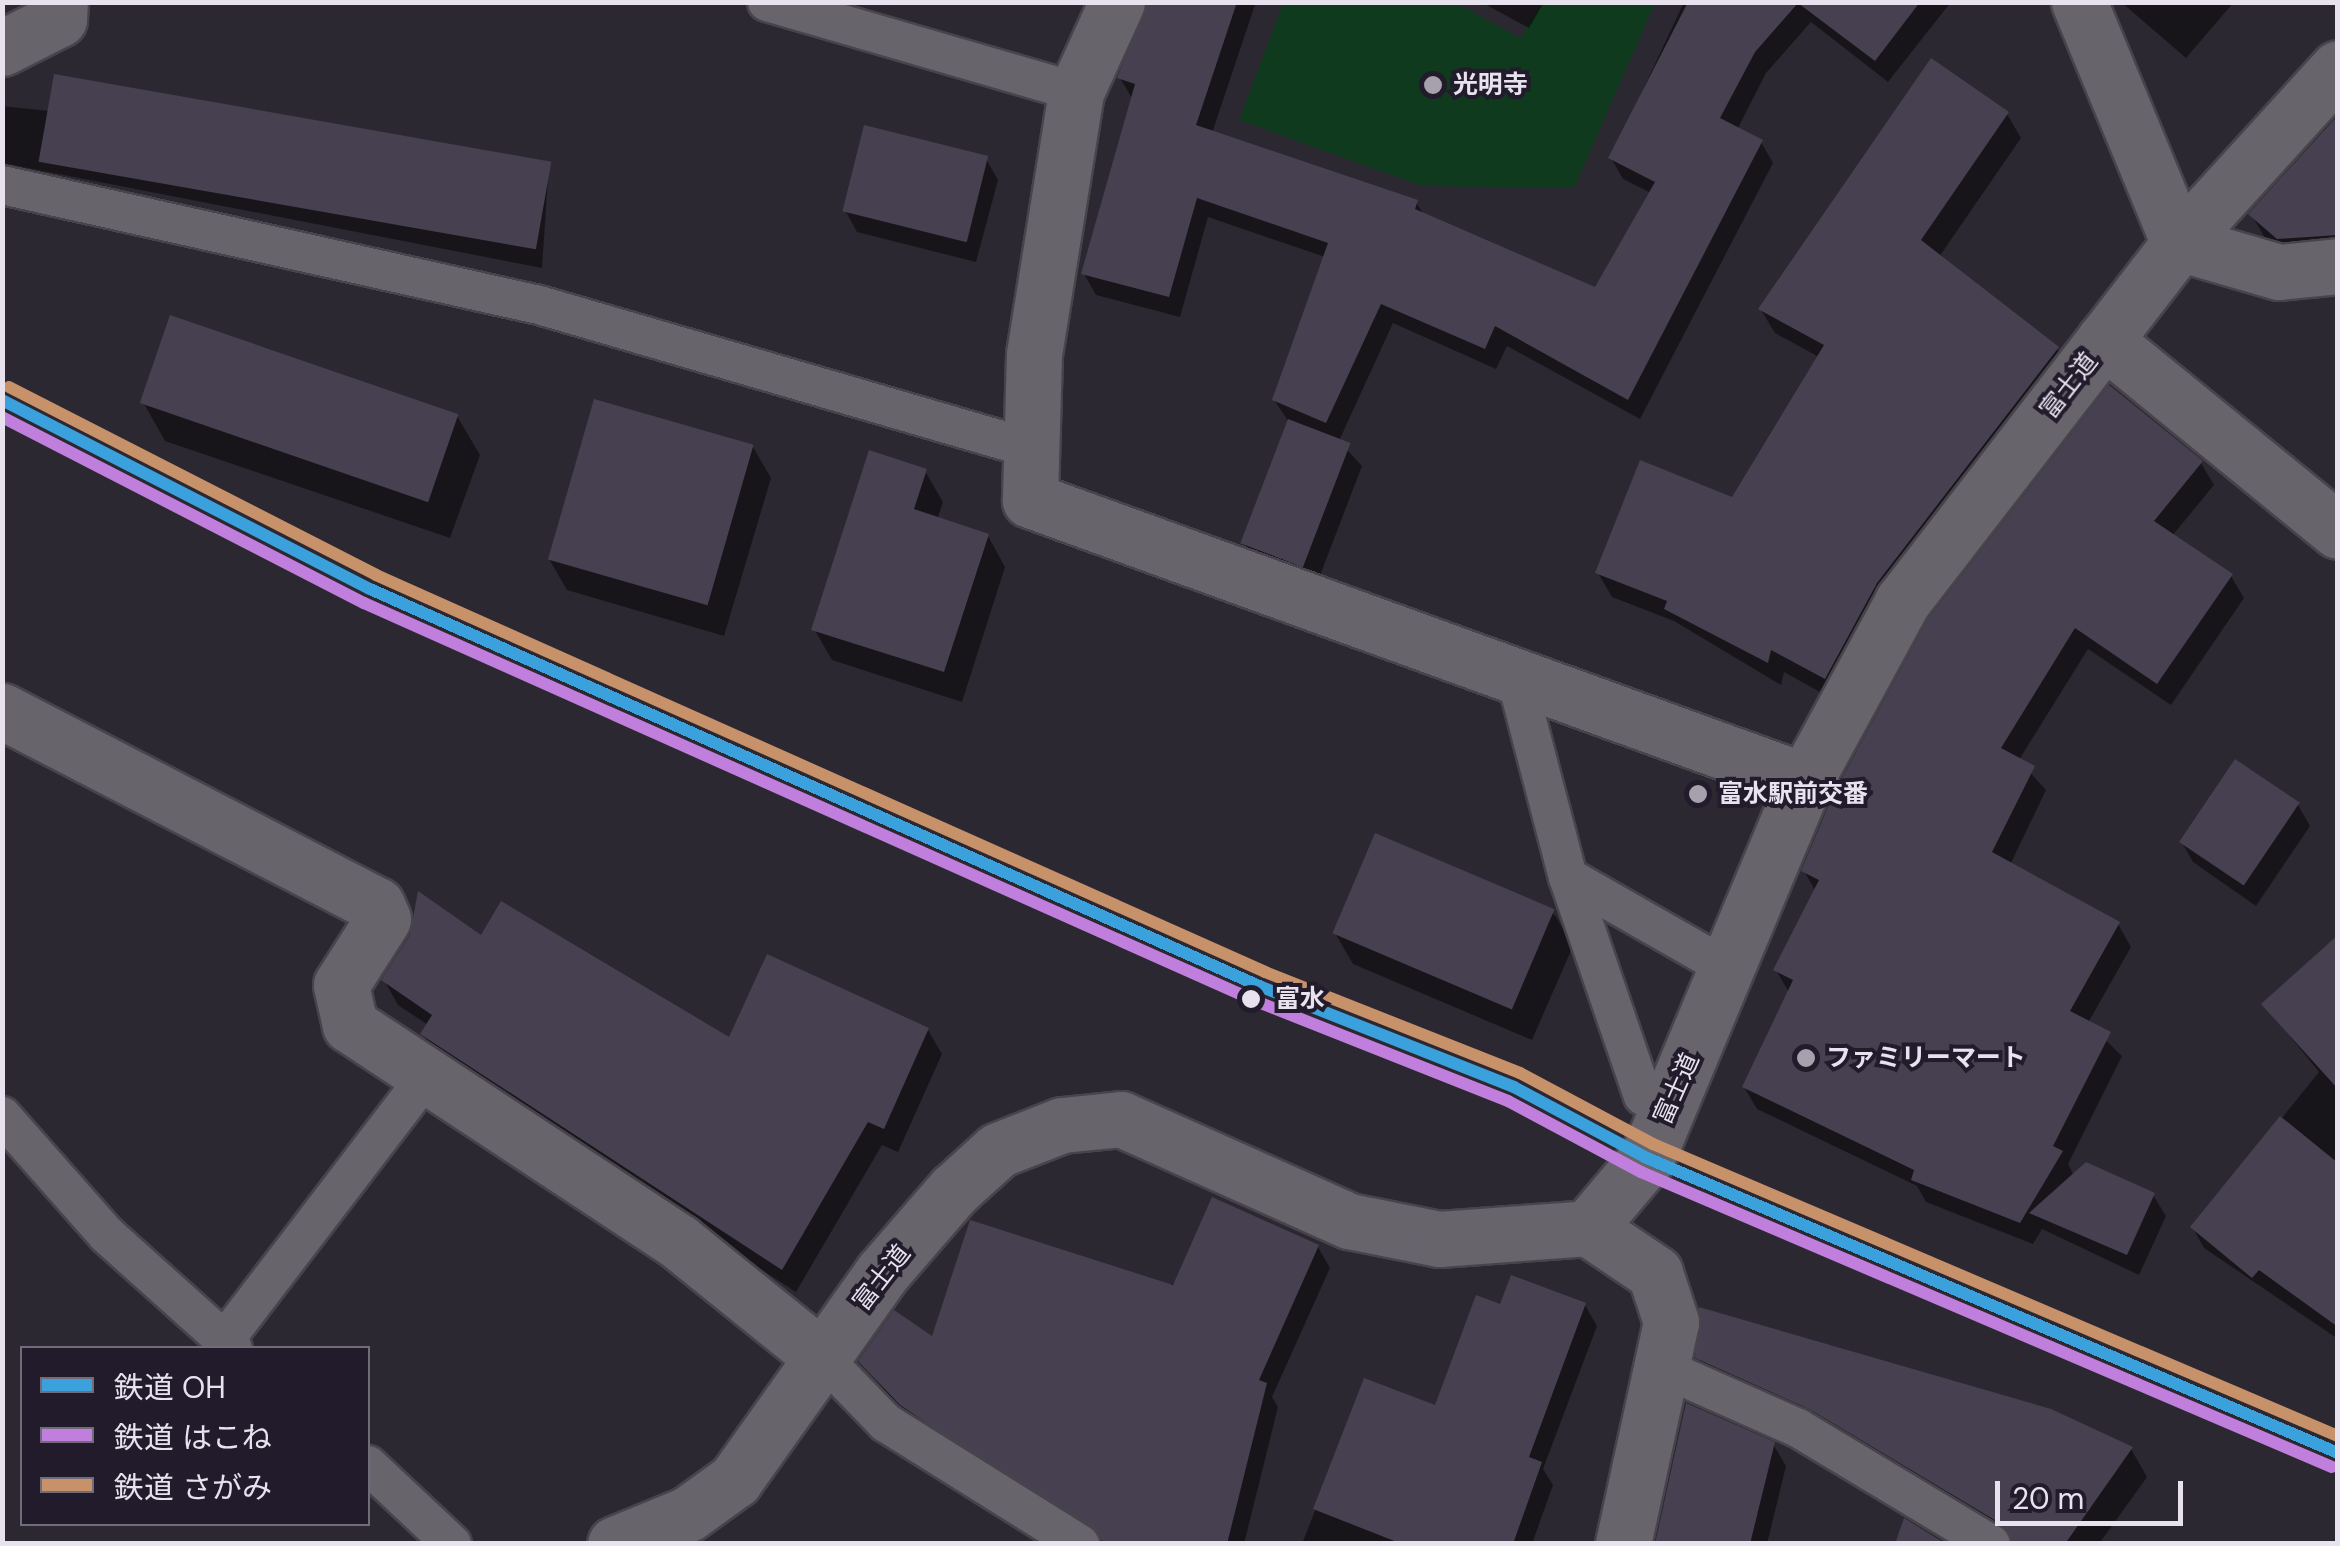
<!DOCTYPE html>
<html>
<head>
<meta charset="utf-8">
<style>
	body { margin:0 }
	#map { position:relative; width:2340px; height:1546px; overflow:hidden; background:#2c2832; font-family:"DM Sans","Noto Sans JP",sans-serif }
	div>[style] { position:absolute }
	.green>* { inset:0; background:#0f3a1e }
	.shadow>* { inset:0; background:#0007 }
	.building>* { inset:0; background:#474050; transform-origin:0 0 }
	.roads { filter:drop-shadow(2px 0 #47444c) drop-shadow(-2px 0 #47444c) drop-shadow(0 2px #47444c) drop-shadow(0 -2px #47444c) }
	.lane>* { height:38px; margin:-19px; padding:0 19px; transform-origin:19px; border-radius:19px; background:#68646c }
	.street>* { height:55px; margin:-27.5px; padding:0 27.5px; transform-origin:27.5px; border-radius:27.5px; background:#68646c }
	.rail-1>* { height:12px; margin:-6px; padding:0 6px; transform-origin:6px; border-radius:6px; background:#3ba1dd }
	.rail-2>* { height:12px; margin:-6px; padding:0 6px; transform-origin:6px; border-radius:6px; background:#c07fdc }
	.rail-3>* { height:12px; margin:-6px; padding:0 6px; transform-origin:6px; border-radius:6px; background:#c7916a }
	.dots>* { width:28px; height:28px; translate:-50% -50%; box-sizing:border-box; border:5px solid #221b2c; border-radius:50% }
	span { translate:-50% -50%; white-space:nowrap; text-align:center; line-height:1.15; -webkit-text-stroke:8px #221b2c; paint-order:stroke }
	.poi-label { font-size:25px; color:#e7e2ee; font-weight:700 }
	.left { translate:0 -50%; text-align:left }
	.street-label { font-size:25px; color:#e7e2ee }
	.stop-label { font-size:25px; color:#e7e2ee; font-weight:700 }
	.frame { position:absolute; inset:0; border:5px solid #e7e2ee; pointer-events:none }
	.legend { position:absolute; left:20px; top:1346px; width:350px; height:180px; box-sizing:border-box; background:#221b2c; border:2px solid #716b7a; margin:0; padding:12px 18px; list-style:none; font-size:30px; color:#e7e2ee }
	.legend li { display:flex; align-items:center; gap:20px; height:50px }
	.legend b { width:50px; border:2px solid #716b7a }
	.scale { position:absolute; left:1995px; top:1481px; width:188px; height:45px; box-sizing:border-box; border:5px solid #e7e2ee; border-top:0; padding-left:12px; font-size:30px; line-height:35px; white-space:nowrap; color:#e7e2ee; -webkit-text-stroke:8px #221b2c; paint-order:stroke }
</style>
</head>
<body>
<div id="map">
	<div class="green">
		<i style="clip-path:polygon(1283px 3px,1456px 3px,1520px 38px,1543px 3px,1655px 3px,1574px 188px,1422px 186px,1239px 120px)"></i>
	</div>
	<div class="shadow">
		<i style="clip-path:polygon(1146px 2px,1256px 2px,1212px 133px,1416px 202px,1424px 215px,1596px 290px,1651px 193px,1623px 179px,1611px 158px,1684px 2px,1951px 2px,1888px 82px,1811px 22px,1766px 73px,1737px 130px,1761px 142px,1773px 163px,1640px 419px,1507px 346px,1496px 369px,1393px 323px,1339px 441px,1362px 466px,1316px 586px,1256px 565px,1244px 543px,1289px 422px,1274px 400px,1325px 257px,1208px 217px,1180px 317px,1096px 295px,1084px 274px,1133px 100px,1120px 78px)"></i>
		<i style="clip-path:polygon(1481px 2px,1544px 2px,1529px 28px)"></i>
		<i style="clip-path:polygon(2121px 2px,2234px 2px,2186px 58px)"></i>
		<i style="clip-path:polygon(2px 106px,549px 164px,542px 268px,2px 163px)"></i>
		<i style="clip-path:polygon(2338px 113px,2338px 269px,2269px 245px,2251px 214px)"></i>
		<i style="clip-path:polygon(2007px 114px,2021px 138px,1939px 257px,2057px 349px,2071px 373px,1838px 702px,1784px 672px,1781px 685px,1674px 621px,1612px 597px,1598px 573px,1733px 501px,1819px 357px,1775px 333px,1761px 310px)"></i>
		<i style="clip-path:polygon(986px 159px,998px 180px,976px 262px,857px 232px,845px 210px)"></i>
		<i style="clip-path:polygon(143px 402px,457px 416px,480px 455px,450px 538px,165px 441px)"></i>
		<i style="clip-path:polygon(753px 447px,771px 478px,724px 636px,567px 590px,549px 559px)"></i>
		<i style="clip-path:polygon(2201px 463px,2214px 485px,2172px 536px,2231px 576px,2244px 598px,2171px 705px,2088px 649px,2019px 760px,2046px 790px,2010px 865px,2118px 924px,2131px 947px,2088px 1023px,2122px 1056px,2068px 1164px,2074px 1176px,2153px 1195px,2166px 1216px,2139px 1275px,2042px 1229px,2033px 1244px,1926px 1202px,1917px 1186px,1757px 1109px,1744px 1087px,1790px 994px,1776px 970px,1816px 892px,1804px 871px)"></i>
		<i style="clip-path:polygon(925px 471px,943px 502px,937px 520px,988px 536px,1005px 567px,962px 702px,832px 660px,814px 629px)"></i>
		<i style="clip-path:polygon(2298px 805px,2310px 826px,2256px 906px,2193px 862px,2181px 841px)"></i>
		<i style="clip-path:polygon(1376px 836px,1555px 915px,1573px 946px,1532px 1040px,1353px 964px,1335px 933px)"></i>
		<i style="clip-path:polygon(482px 938px,730px 1040px,928px 1030px,942px 1054px,898px 1152px,882px 1145px,796px 1292px,437px 1058px,423px 1034px,428px 1025px,398px 1005px,384px 980px)"></i>
		<i style="clip-path:polygon(2338px 938px,2338px 1339px,2204px 1248px,2193px 1228px,2319px 1072px,2264px 1004px)"></i>
		<i style="clip-path:polygon(1318px 1247px,1330px 1268px,1272px 1397px,1278px 1407px,1244px 1544px,1095px 1544px,915px 1427px,861px 1362px)"></i>
		<i style="clip-path:polygon(1585px 1305px,1597px 1326px,1543px 1469px,1553px 1485px,1532px 1544px,1302px 1544px,1365px 1382px,1436px 1409px,1502px 1307px)"></i>
		<i style="clip-path:polygon(1698px 1357px,2131px 1449px,2147px 1477px,2099px 1544px,2005px 1544px,1715px 1386px)"></i>
		<i style="clip-path:polygon(1773px 1444px,1786px 1466px,1767px 1544px,1658px 1544px)"></i>
	</div>
	<div class="building">
		<i style="clip-path:polygon(1148px 2px,1237px 2px,1196px 125px,1418px 200px,1415px 209px,1595px 287px,1655px 182px,1608px 158px,1688px 2px,1920px 2px,1875px 61px,1798px 3px,1755px 52px,1720px 118px,1763px 140px,1628px 400px,1495px 326px,1485px 349px,1381px 304px,1326px 423px,1272px 400px,1328px 243px,1197px 198px,1169px 297px,1081px 274px,1135px 84px,1117px 78px)"></i>
		<i style="clip-path:polygon(1931px 58px,2009px 112px,1921px 240px,2059px 347px,1877px 583px,1825px 679px,1771px 650px,1768px 663px,1664px 609px,1667px 601px,1595px 573px,1640px 460px,1732px 497px,1824px 345px,1758px 309px)"></i>
		<i style="left:54px;top:74px;width:505px;height:89px;rotate:10deg"></i>
		<i style="clip-path:polygon(2338px 115px,2338px 235px,2277px 239px,2248px 214px)"></i>
		<i style="left:864px;top:125px;width:128px;height:89px;rotate:14deg"></i>
		<i style="left:170px;top:315px;width:305px;height:93px;rotate:19deg"></i>
		<i style="clip-path:polygon(2109px 385px,2203px 461px,2154px 521px,2233px 574px,2157px 684px,2075px 628px,2001px 748px,2035px 766px,1992px 852px,2120px 922px,2070px 1011px,2111px 1032px,2053px 1146px,2063px 1151px,2020px 1223px,1911px 1180px,1914px 1170px,1742px 1087px,1793px 980px,1773px 970px,1819px 880px,1801px 871px,1833px 795px,1928px 619px)"></i>
		<i style="left:594px;top:399px;width:166px;height:167px;rotate:16deg"></i>
		<i style="left:1288px;top:419px;width:67px;height:133px;rotate:21deg"></i>
		<i style="clip-path:polygon(869px 450px,927px 469px,914px 509px,989px 534px,944px 672px,811px 630px)"></i>
		<i style="left:2235px;top:759px;width:78px;height:100px;rotate:34deg"></i>
		<i style="left:1375px;top:833px;width:195px;height:109px;rotate:23deg"></i>
		<i style="clip-path:polygon(418px 891px,481px 935px,501px 901px,729px 1037px,767px 954px,929px 1028px,884px 1129px,868px 1122px,782px 1270px,420px 1034px,432px 1015px,381px 980px,410px 935px)"></i>
		<i style="clip-path:polygon(2338px 935px,2338px 1089px,2261px 1004px)"></i>
		<i style="clip-path:polygon(2280px 1116px,2338px 1163px,2338px 1327px,2259px 1270px,2252px 1278px,2190px 1227px)"></i>
		<i style="clip-path:polygon(2086px 1162px,2155px 1193px,2127px 1255px,2029px 1213px)"></i>
		<i style="clip-path:polygon(1212px 1197px,1319px 1245px,1259px 1380px,1267px 1383px,1227px 1544px,1107px 1544px,900px 1405px,858px 1361px,894px 1310px,932px 1336px,970px 1220px,1173px 1285px)"></i>
		<i style="clip-path:polygon(1511px 1275px,1586px 1303px,1529px 1457px,1542px 1462px,1513px 1544px,1402px 1544px,1313px 1509px,1364px 1378px,1435px 1405px,1476px 1295px,1500px 1304px)"></i>
		<i style="clip-path:polygon(1699px 1307px,2051px 1409px,2133px 1447px,2065px 1544px,2013px 1544px,2003px 1525px,1809px 1409px,1695px 1358px)"></i>
		<i style="clip-path:polygon(1686px 1403px,1775px 1442px,1750px 1544px,1655px 1544px)"></i>
		<i style="clip-path:polygon(1904px 1518px,1946px 1544px,1895px 1544px)"></i>
	</div>
	<div class="roads">
		<div class="lane">
			<i style="left:767px;top:2px;width:322px;rotate:16.2deg"></i>
			<i style="left:2px;top:185px;width:550px;rotate:12.6deg"></i>
			<i style="left:539px;top:305px;width:510px;rotate:16.27deg"></i>
			<i style="left:1515px;top:674px;width:210px;rotate:75.4deg"></i>
			<i style="left:1568px;top:877px;width:231px;rotate:71.1deg"></i>
			<i style="left:1643px;top:1096px;width:29px;rotate:27deg"></i>
			<i style="left:1568px;top:877px;width:185px;rotate:29.7deg"></i>
			<i style="left:2px;top:1116px;width:159px;rotate:48.6deg"></i>
			<i style="left:107px;top:1235px;width:169px;rotate:41.9deg"></i>
			<i style="left:224px;top:1341px;width:332px;rotate:-52.6deg"></i>
			<i style="left:823px;top:1358px;width:91px;rotate:45.9deg"></i>
			<i style="left:886px;top:1423px;width:229px;rotate:32deg"></i>
			<i style="left:1663px;top:1368px;width:148px;rotate:24deg"></i>
			<i style="left:1798px;top:1428px;width:225px;rotate:31deg"></i>
			<i style="left:368px;top:1465px;width:115px;rotate:43.2deg"></i>
		</div>
		<div class="street">
			<i style="left:1117px;top:2px;width:99px;rotate:114.5deg"></i>
			<i style="left:1076px;top:92px;width:265px;rotate:99.1deg"></i>
			<i style="left:1034px;top:354px;width:146px;rotate:91.6deg"></i>
			<i style="left:1030px;top:500px;width:824px;rotate:19.93deg"></i>
			<i style="left:2079px;top:2px;width:261px;rotate:67.5deg"></i>
			<i style="left:2179px;top:243px;width:104px;rotate:16.2deg"></i>
			<i style="left:2279px;top:272px;width:59px;rotate:-5.8deg"></i>
			<i style="left:2px;top:48px;width:64px;rotate:-27deg"></i>
			<i style="left:59px;top:19px;width:17px;rotate:-87deg"></i>
			<i style="left:2104px;top:340px;width:302px;rotate:39.2deg"></i>
			<i style="left:2px;top:711px;width:422px;rotate:27.4deg"></i>
			<i style="left:377px;top:905px;width:15px;rotate:67deg"></i>
			<i style="left:383px;top:919px;width:78px;rotate:122.5deg"></i>
			<i style="left:341px;top:985px;width:41px;rotate:77.3deg"></i>
			<i style="left:350px;top:1025px;width:394px;rotate:33.4deg"></i>
			<i style="left:679px;top:1242px;width:185px;rotate:38.9deg"></i>
			<i style="left:1588px;top:1228px;width:81px;rotate:33.9deg"></i>
			<i style="left:1655px;top:1273px;width:52px;rotate:71.9deg"></i>
			<i style="left:1671px;top:1322px;width:227px;rotate:102.2deg"></i>
			<i style="left:615px;top:1544px;width:79px;rotate:-22.3deg"></i>
			<i style="left:688px;top:1514px;width:58px;rotate:-35.9deg"></i>
			<i style="left:735px;top:1480px;width:254px;rotate:-54.6deg"></i>
			<i style="left:882px;top:1273px;width:110px;rotate:-49.1deg"></i>
			<i style="left:954px;top:1190px;width:59px;rotate:-42.3deg"></i>
			<i style="left:998px;top:1150px;width:69px;rotate:-21.3deg"></i>
			<i style="left:1062px;top:1125px;width:59px;rotate:-5.8deg"></i>
			<i style="left:1121px;top:1119px;width:250px;rotate:24.1deg"></i>
			<i style="left:1349px;top:1221px;width:92px;rotate:11.3deg"></i>
			<i style="left:1439px;top:1239px;width:149px;rotate:-4.2deg"></i>
			<i style="left:1588px;top:1228px;width:92px;rotate:-49.9deg"></i>
			<i style="left:1647px;top:1158px;width:409px;rotate:-67.3deg"></i>
			<i style="left:1805px;top:781px;width:204px;rotate:-61.5deg"></i>
			<i style="left:1902px;top:602px;width:453px;rotate:-52.3deg"></i>
			<i style="left:2179px;top:243px;width:236px;rotate:-47.7deg"></i>
		</div>
	</div>
	<div class="rail-1">
		<i style="left:2px;top:400px;width:414px;rotate:27.2deg"></i>
		<i style="left:370px;top:589px;width:974px;rotate:24.06deg"></i>
		<i style="left:1259px;top:986px;width:274px;rotate:21.6deg"></i>
		<i style="left:1514px;top:1087px;width:151px;rotate:28.1deg"></i>
		<i style="left:1647px;top:1158px;width:751px;rotate:23.12deg"></i>
	</div>
	<div class="rail-2">
		<i style="left:2px;top:417px;width:407px;rotate:27.2deg"></i>
		<i style="left:364px;top:603px;width:974px;rotate:24.06deg"></i>
		<i style="left:1253px;top:1000px;width:274px;rotate:21.6deg"></i>
		<i style="left:1508px;top:1101px;width:151px;rotate:28.1deg"></i>
		<i style="left:1641px;top:1172px;width:751px;rotate:23.12deg"></i>
	</div>
	<div class="rail-3">
		<i style="left:9px;top:387px;width:412px;rotate:27.1deg"></i>
		<i style="left:376px;top:575px;width:974px;rotate:24.06deg"></i>
		<i style="left:1265px;top:972px;width:274px;rotate:21.6deg"></i>
		<i style="left:1520px;top:1073px;width:151px;rotate:28.1deg"></i>
		<i style="left:1653px;top:1144px;width:745px;rotate:23.09deg"></i>
	</div>
	<div class="dots">
		<i style="left:1433px;top:85px;background:#a6a1ac"></i>
		<i style="left:1698px;top:794px;background:#a6a1ac"></i>
		<i style="left:1251px;top:999px;background:#e7e2ee"></i>
		<i style="left:1806px;top:1058px;background:#a6a1ac"></i>
	</div>
	<div class="poi-label">
		<span class="left" style="left:1453px;top:85px">光明寺</span>
		<span class="left" style="left:1718px;top:794px">富水駅前交番</span>
		<span class="left" style="left:1826px;top:1058px">ファミリーマート</span>
	</div>
	<div class="street-label">
		<span style="left:2069px;top:386px;rotate:-52deg">富士道</span>
		<span style="left:1677px;top:1089px;rotate:-66deg">富士道</span>
		<span style="left:882px;top:1278px;rotate:-52deg">富士道</span>
	</div>
	<div class="stop-label">
		<span class="left" style="left:1275px;top:999px">富水</span>
	</div>
	<div class="frame"></div>
	<ul class="legend">
	<li><b style="height:12px;background:#3ba1dd"></b>鉄道 OH</li>
	<li><b style="height:12px;background:#c07fdc"></b>鉄道 はこね</li>
	<li><b style="height:12px;background:#c7916a"></b>鉄道 さがみ</li>
	</ul>
	<div class="scale">20 m</div>
</div>
</body>
</html>
